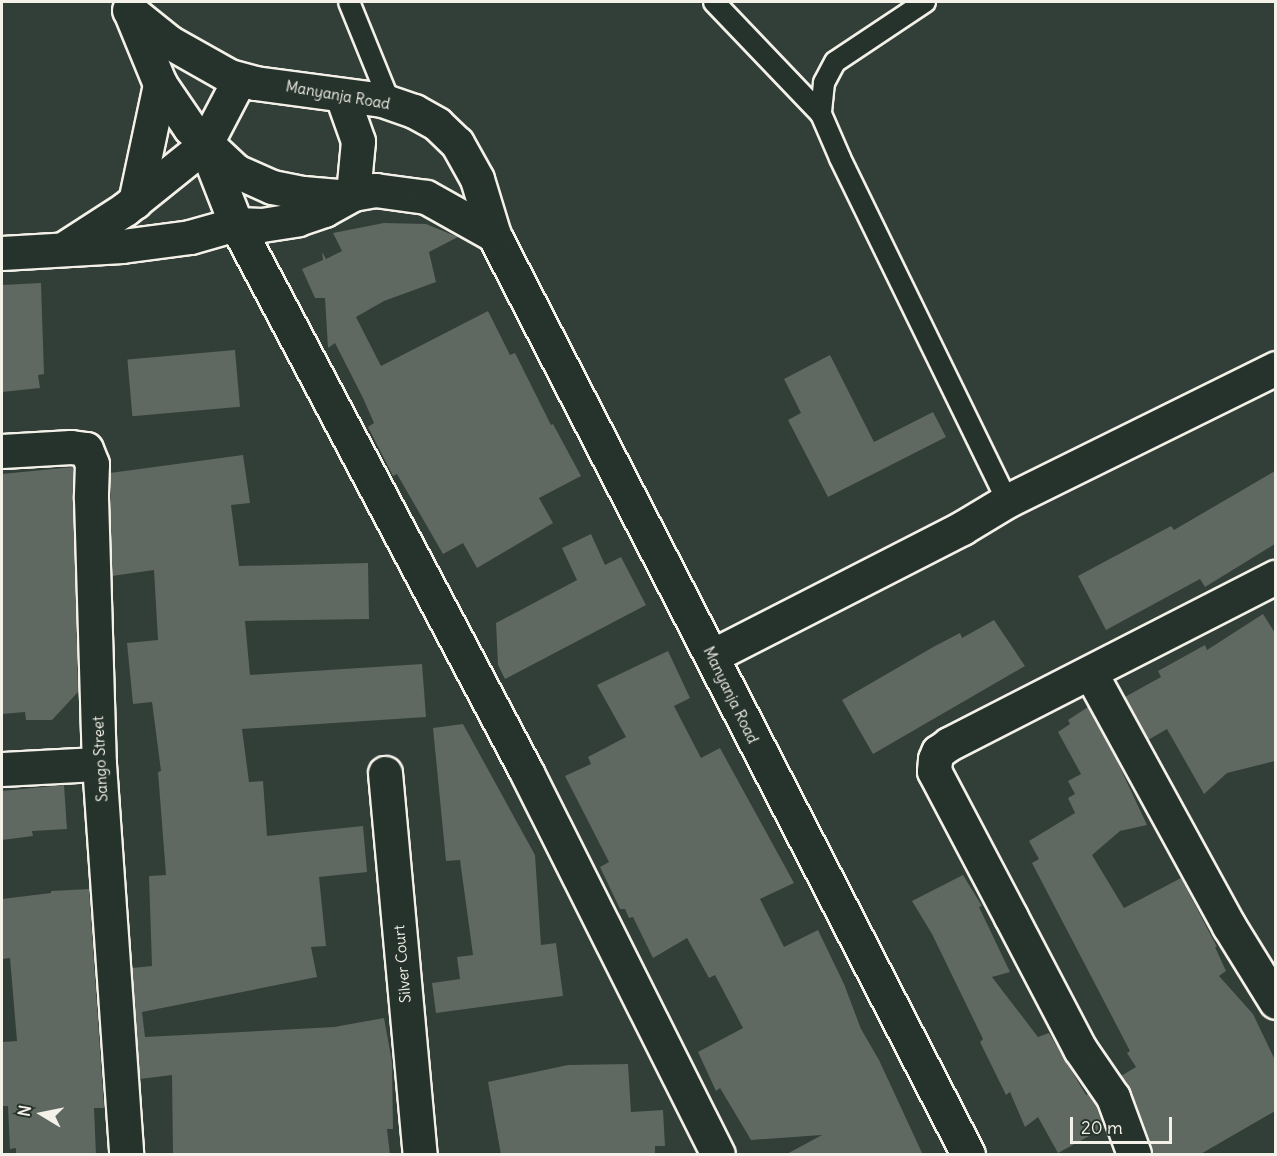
<!DOCTYPE html>
<html>
<head>
<meta charset="utf-8">
<style>
	body { margin:0 }
	#map { position:relative; width:1277px; height:1156px; overflow:hidden; background:#323e38; font-family:Delius,sans-serif }
	div>[style] { position:absolute }
	.building>* { inset:0; background:#5f6861; transform-origin:0 0 }
	.roads { filter:drop-shadow(2px 0 #f4f1e8) drop-shadow(-2px 0 #f4f1e8) drop-shadow(0 2px #f4f1e8) drop-shadow(0 -2px #f4f1e8) }
	.service>* { height:20px; margin:-10px; padding:0 10px; transform-origin:10px; border-radius:10px; background:#26332d }
	.minor>* { height:33px; margin:-16.5px; padding:0 16.5px; transform-origin:16.5px; border-radius:16.5px; background:#26332d }
	.tertiary>* { height:33px; margin:-16.5px; padding:0 16.5px; transform-origin:16.5px; border-radius:16.5px; background:#26332d }
	.secondary>* { height:33px; margin:-16.5px; padding:0 16.5px; transform-origin:16.5px; border-radius:16.5px; background:#26332d }
	span { translate:-50% -50%; white-space:nowrap; text-align:center; line-height:1.15; -webkit-text-stroke:4.5px #26332d; paint-order:stroke }
	.street-label { font-size:15px; color:#f4f1e8 }
	.frame { position:absolute; inset:0; border:3px solid #f4f1e8; pointer-events:none }
	.north { position:absolute; left:12px; top:1084px; width:60px; height:60px; -webkit-text-stroke:4px #26332d; paint-order:stroke; rotate:280deg; font-size:16px; font-weight:700; line-height:24px; text-align:center; color:#f4f1e8 }
	.north::after { content:''; display:block; margin:auto; width:21px; height:27px; background:#f4f1e8; clip-path:polygon(50% 0,100% 100%,50% 72%,0 100%) }
	.scale { position:absolute; left:1070px; top:1117px; width:102px; height:27px; box-sizing:border-box; border:3px solid #f4f1e8; border-top:0; padding-left:8px; font-size:18px; line-height:21px; white-space:nowrap; color:#f4f1e8; -webkit-text-stroke:4px #26332d; paint-order:stroke }
</style>
</head>
<body>
<div id="map">
	<div class="building">
		<i style="clip-path:polygon(384px 223px,426px 224px,458px 237px,429px 252px,436px 282px,384px 301px,356px 317px,381px 366px,488px 311px,510px 355px,515px 353px,551px 425px,553px 424px,581px 476px,539px 498px,553px 523px,477px 568px,463px 543px,443px 554px,397px 474px,393px 476px,368px 427px,374px 423px,363px 398px,335px 343px,328px 348px,325px 298px,315px 298px,302px 269px,323px 260px,322px 252px,326px 259px,342px 251px,333px 233px)"></i>
		<i style="clip-path:polygon(41px 283px,44px 374px,38px 375px,40px 388px,2px 392px,2px 285px)"></i>
		<i style="left:235px;top:350px;width:57px;height:108px;rotate:85deg"></i>
		<i style="clip-path:polygon(830px 355px,874px 442px,933px 412px,946px 437px,828px 497px,788px 420px,801px 413px,784px 379px)"></i>
		<i style="clip-path:polygon(243px 455px,250px 503px,231px 505px,239px 566px,368px 563px,369px 619px,245px 621px,250px 675px,422px 664px,426px 717px,242px 729px,249px 782px,263px 781px,267px 836px,363px 826px,367px 872px,319px 877px,326px 946px,311px 947px,317px 977px,142px 1012px,145px 1037px,334px 1027px,384px 1018px,392px 1062px,393px 1129px,387px 1129px,390px 1155px,173px 1155px,172px 1075px,140px 1079px,132px 968px,152px 966px,149px 876px,166px 875px,158px 772px,161px 771px,152px 702px,133px 704px,127px 643px,158px 640px,154px 570px,112px 576px,110px 473px)"></i>
		<i style="clip-path:polygon(73px 467px,78px 692px,52px 720px,26px 720px,25px 712px,2px 714px,2px 474px)"></i>
		<i style="clip-path:polygon(1275px 471px,1275px 544px,1205px 587px,1200px 579px,1106px 630px,1078px 576px,1171px 526px,1174px 530px)"></i>
		<i style="clip-path:polygon(591px 534px,605px 565px,621px 557px,646px 605px,505px 679px,498px 665px,496px 623px,577px 580px,562px 548px)"></i>
		<i style="clip-path:polygon(1263px 614px,1275px 633px,1275px 761px,1227px 773px,1204px 794px,1167px 729px,1148px 740px,1125px 697px,1161px 677px,1158px 671px,1205px 645px,1207px 650px)"></i>
		<i style="clip-path:polygon(994px 620px,1025px 666px,873px 754px,842px 700px,935px 646px,960px 633px,962px 638px)"></i>
		<i style="clip-path:polygon(668px 651px,690px 698px,674px 706px,701px 758px,720px 748px,794px 883px,760px 899px,784px 947px,818px 930px,844px 984px,861px 1029px,879px 1060px,923px 1155px,785px 1155px,822px 1135px,751px 1140px,720px 1088px,716px 1091px,698px 1052px,743px 1028px,715px 975px,709px 978px,687px 938px,653px 958px,633px 917px,629px 918px,625px 909px,620px 909px,600px 867px,609px 862px,565px 776px,591px 764px,588px 757px,626px 737px,597px 685px)"></i>
		<i style="clip-path:polygon(1088px 707px,1118px 763px,1147px 825px,1120px 831px,1092px 855px,1124px 908px,1181px 878px,1217px 947px,1215px 947px,1226px 971px,1219px 976px,1253px 1014px,1275px 1060px,1275px 1111px,1199px 1155px,1152px 1155px,1131px 1091px,1121px 1076px,1136px 1067px,1127px 1053px,1130px 1051px,1032px 863px,1039px 859px,1029px 841px,1075px 813px,1068px 798px,1075px 794px,1068px 781px,1081px 774px,1058px 732px,1070px 724px,1068px 720px)"></i>
		<i style="clip-path:polygon(463px 724px,535px 855px,541px 945px,556px 943px,563px 996px,436px 1013px,432px 983px,460px 979px,457px 957px,473px 955px,460px 860px,446px 861px,433px 728px)"></i>
		<i style="clip-path:polygon(64px 785px,67px 829px,32px 831px,33px 836px,2px 840px,2px 791px)"></i>
		<i style="clip-path:polygon(963px 875px,982px 906px,979px 907px,1010px 972px,992px 977px,1038px 1037px,1049px 1033px,1086px 1095px,1088px 1094px,1096px 1106px,1104px 1128px,1058px 1153px,1038px 1117px,1025px 1127px,1010px 1092px,1006px 1095px,980px 1042px,983px 1039px,932px 934px,912px 901px)"></i>
		<i style="clip-path:polygon(89px 889px,104px 1108px,94px 1108px,96px 1155px,16px 1155px,16px 1148px,10px 1149px,8px 1106px,2px 1106px,2px 1042px,17px 1041px,10px 958px,2px 959px,2px 899px,51px 893px,51px 891px)"></i>
		<i style="clip-path:polygon(628px 1064px,631px 1112px,663px 1110px,665px 1146px,655px 1146px,655px 1155px,501px 1155px,488px 1082px,568px 1065px)"></i>
	</div>
	<div class="roads">
		<div class="service">
			<i style="left:349px;top:2px;width:109px;rotate:67.9deg"></i>
			<i style="left:714px;top:2px;width:155px;rotate:46.3deg"></i>
			<i style="left:925px;top:2px;width:108px;rotate:146.3deg"></i>
			<i style="left:835px;top:62px;width:24px;rotate:118deg"></i>
			<i style="left:824px;top:83px;width:31px;rotate:96deg"></i>
			<i style="left:821px;top:114px;width:48px;rotate:66.6deg"></i>
			<i style="left:840px;top:158px;width:381px;rotate:64deg"></i>
		</div>
		<div class="minor">
			<i style="left:205px;top:145px;width:85px;rotate:68.6deg"></i>
			<i style="left:236px;top:224px;width:621px;rotate:62.07deg"></i>
			<i style="left:527px;top:773px;width:426px;rotate:63.4deg"></i>
			<i style="left:2px;top:451px;width:69px;rotate:-3.3deg"></i>
			<i style="left:71px;top:447px;width:15px;rotate:8deg"></i>
			<i style="left:86px;top:449px;width:16px;rotate:68deg"></i>
			<i style="left:92px;top:464px;width:34px;rotate:92deg"></i>
			<i style="left:91px;top:498px;width:266px;rotate:88.3deg"></i>
			<i style="left:99px;top:764px;width:391px;rotate:86deg"></i>
			<i style="left:712px;top:656px;width:281px;rotate:-27.1deg"></i>
			<i style="left:962px;top:528px;width:52px;rotate:-31deg"></i>
			<i style="left:1007px;top:501px;width:300px;rotate:-26.3deg"></i>
			<i style="left:1091px;top:674px;width:287px;rotate:61.3deg"></i>
			<i style="left:1229px;top:926px;width:89px;rotate:58.3deg"></i>
			<i style="left:2px;top:769px;width:97px;rotate:-3deg"></i>
			<i style="left:385px;top:773px;width:383px;rotate:84.8deg"></i>
			<i style="left:1134px;top:1154px;width:61px;rotate:-110.2deg"></i>
			<i style="left:1113px;top:1097px;width:58px;rotate:-124.5deg"></i>
			<i style="left:1080px;top:1049px;width:149px;rotate:-117.6deg"></i>
			<i style="left:1011px;top:917px;width:165px;rotate:-117.8deg"></i>
			<i style="left:934px;top:771px;width:12px;rotate:-85deg"></i>
			<i style="left:935px;top:759px;width:8px;rotate:-67deg"></i>
			<i style="left:938px;top:752px;width:14px;rotate:-36deg"></i>
			<i style="left:949px;top:744px;width:367px;rotate:-27.1deg"></i>
		</div>
		<div class="tertiary">
			<i style="left:135px;top:202px;width:121px;rotate:-78deg"></i>
			<i style="left:66px;top:247px;width:70px;rotate:-32.8deg"></i>
			<i style="left:125px;top:209px;width:102px;rotate:-38.7deg"></i>
			<i style="left:205px;top:145px;width:73px;rotate:-62.4deg"></i>
			<i style="left:2px;top:253px;width:120px;rotate:-3.3deg"></i>
			<i style="left:122px;top:246px;width:69px;rotate:-7.5deg"></i>
			<i style="left:190px;top:237px;width:48px;rotate:-15.8deg"></i>
			<i style="left:236px;top:224px;width:26px;rotate:2deg"></i>
			<i style="left:262px;top:225px;width:36px;rotate:-9deg"></i>
			<i style="left:298px;top:219px;width:28px;rotate:-19deg"></i>
			<i style="left:324px;top:210px;width:33px;rotate:-29deg"></i>
			<i style="left:353px;top:194px;width:53px;rotate:-84.6deg"></i>
			<i style="left:358px;top:141px;width:48px;rotate:-109.6deg"></i>
		</div>
		<div class="secondary">
			<i style="left:129px;top:10px;width:51px;rotate:38.7deg"></i>
			<i style="left:169px;top:42px;width:69px;rotate:29.5deg"></i>
			<i style="left:229px;top:76px;width:27px;rotate:15deg"></i>
			<i style="left:255px;top:83px;width:128px;rotate:7.6deg"></i>
			<i style="left:382px;top:100px;width:34px;rotate:19deg"></i>
			<i style="left:414px;top:111px;width:26px;rotate:29deg"></i>
			<i style="left:437px;top:124px;width:28px;rotate:44deg"></i>
			<i style="left:457px;top:143px;width:41px;rotate:60.9deg"></i>
			<i style="left:477px;top:179px;width:59px;rotate:73.1deg"></i>
			<i style="left:494px;top:235px;width:1034px;rotate:62.72deg"></i>
			<i style="left:130px;top:11px;width:79px;rotate:67.7deg"></i>
			<i style="left:160px;top:84px;width:53px;rotate:55.7deg"></i>
			<i style="left:190px;top:128px;width:63px;rotate:43.1deg"></i>
			<i style="left:236px;top:171px;width:39px;rotate:24deg"></i>
			<i style="left:272px;top:187px;width:32px;rotate:11deg"></i>
			<i style="left:303px;top:193px;width:38px;rotate:5deg"></i>
			<i style="left:341px;top:196px;width:35px;rotate:-10deg"></i>
			<i style="left:375px;top:190px;width:51px;rotate:7.8deg"></i>
			<i style="left:426px;top:197px;width:78px;rotate:29.2deg"></i>
		</div>
	</div>
	<div class="street-label">
		<span style="left:338px;top:95px;rotate:10deg">Manyanja Road</span>
		<span style="left:731px;top:695px;rotate:64deg">Manyanja Road</span>
		<span style="left:100px;top:759px;rotate:-93deg">Sango Street</span>
		<span style="left:402px;top:964px;rotate:-95deg">Silver Court</span>
	</div>
	<div class="frame"></div>
	<div class="north">N</div>
	<div class="scale">20 m</div>
</div>
</body>
</html>
